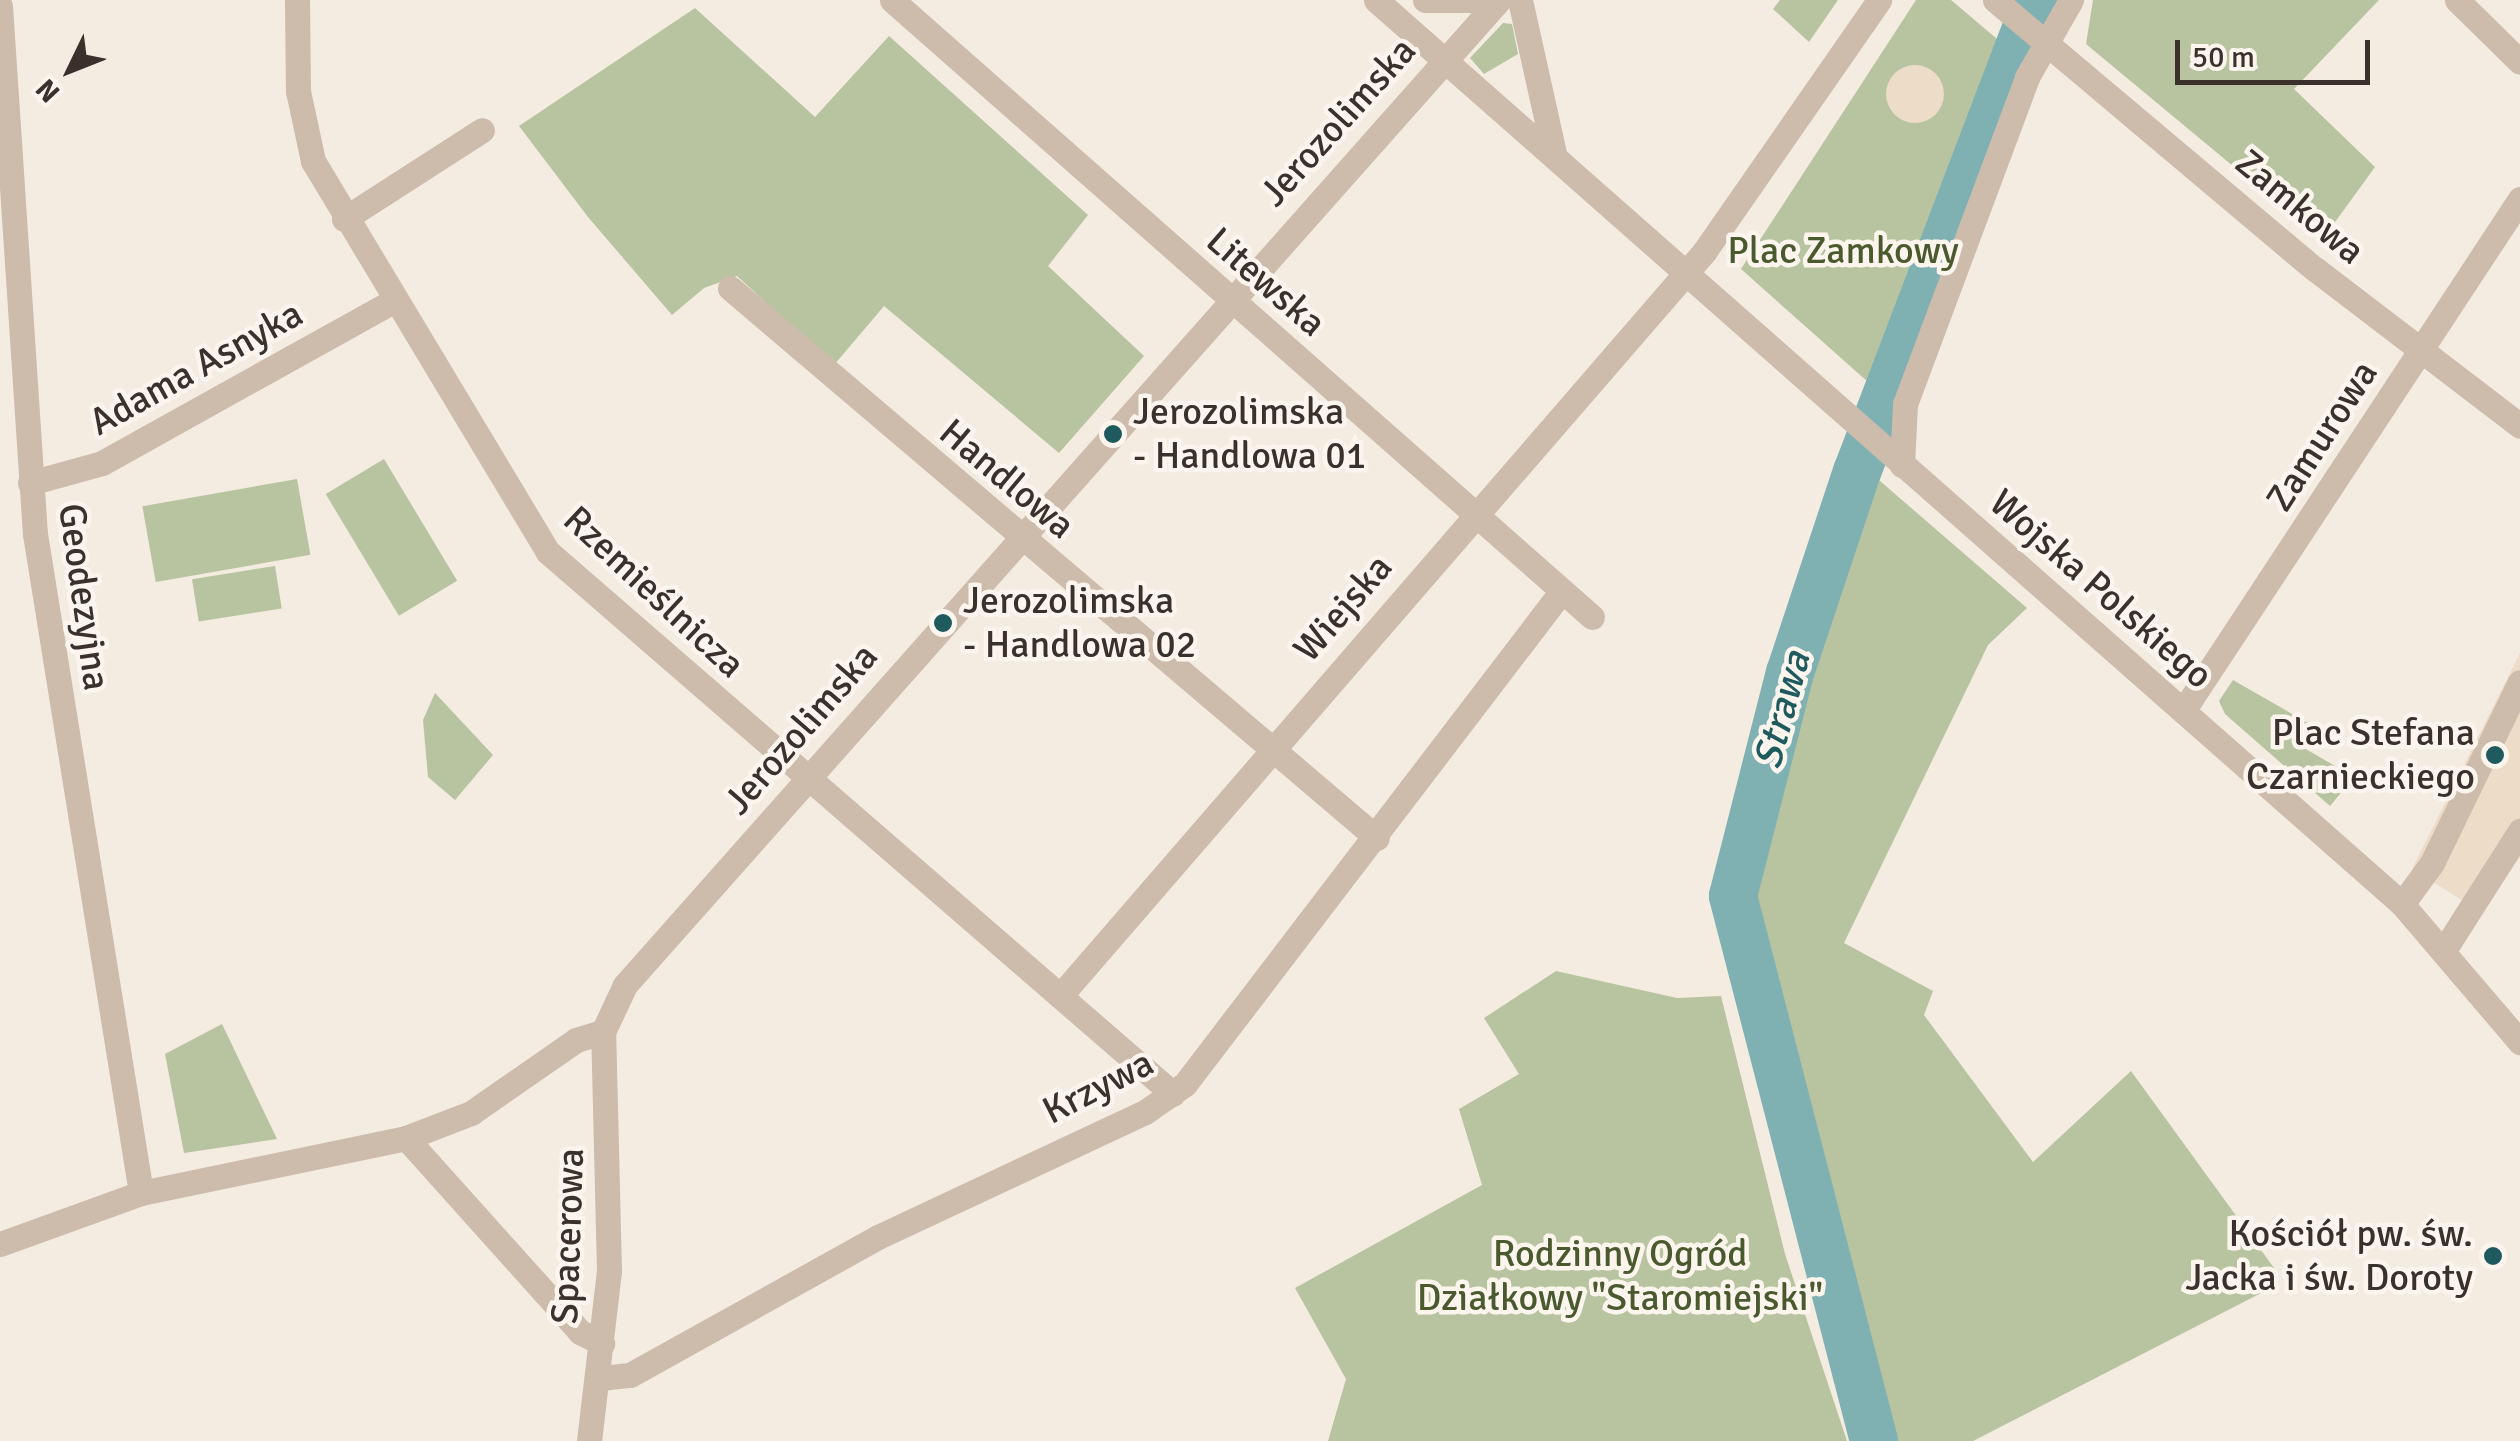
<!DOCTYPE html>
<html>
<head>
<meta charset="utf-8">
<style>
	body { margin:0 }
	#map { position:relative; width:2520px; height:1441px; overflow:hidden; background:#f4ebe1; font-family:Signika,sans-serif }
	div>[style] { position:absolute }
	.green>* { inset:0; background:#b8c4a0; transform-origin:0 0 }
	.plaza>* { inset:0; background:#ecdcc8 }
	.round { border-radius:50% }
	.river>* { height:48px; margin:-24px; padding:0 24px; transform-origin:24px; border-radius:24px; background:#7fb0b2 }
	.minor>* { height:25px; margin:-12.5px; padding:0 12.5px; transform-origin:12.5px; border-radius:12.5px; background:#cdbbac }
	.dots>* { width:28px; height:28px; translate:-50% -50%; box-sizing:border-box; border:5px solid #fbf5ee; border-radius:50% }
	span { translate:-50% -50%; white-space:nowrap; text-align:center; line-height:1.15; -webkit-text-stroke:9px #fbf5ee; paint-order:stroke }
	.street-label { font-size:38px; color:#3b302b }
	.park-label { font-size:38px; color:#4a5a2e }
	.poi-label { font-size:38px; color:#3b302b }
	.left { translate:0 -50%; text-align:left }
	.right { translate:-100% -50%; text-align:right }
	.water-label { font-size:40px; color:#1f5a5e; font-style:italic }
	.north { position:absolute; left:20px; top:20px; width:100px; height:100px; -webkit-text-stroke:8px #fbf5ee; paint-order:stroke; rotate:227deg; font-size:28px; font-weight:700; line-height:40px; text-align:center; color:#3b302b }
	.north::after { content:''; display:block; margin:auto; width:35px; height:45px; background:#3b302b; clip-path:polygon(50% 0,100% 100%,50% 72%,0 100%) }
	.scale { position:absolute; left:2175px; top:40px; width:195px; height:45px; box-sizing:border-box; border:5px solid #3b302b; border-top:0; padding-left:12px; font-size:30px; line-height:35px; white-space:nowrap; color:#3b302b; -webkit-text-stroke:8px #fbf5ee; paint-order:stroke }
</style>
</head>
<body>
<div id="map">
	<div class="green">
		<i style="clip-path:polygon(1780px 0,1838px 0,1809px 42px,1773px 9px)"></i>
		<i style="clip-path:polygon(1916px 0,1951px 0,2003px 44px,1877px 390px,1741px 269px)"></i>
		<i style="clip-path:polygon(2093px 0,2379px 0,2294px 89px,2375px 167px,2322px 240px,2086px 44px)"></i>
		<i style="clip-path:polygon(695px 8px,815px 117px,889px 36px,1088px 215px,1048px 266px,1144px 356px,1059px 453px,884px 306px,834px 365px,737px 276px,704px 288px,672px 315px,588px 217px,519px 126px)"></i>
		<i style="clip-path:polygon(1503px 23px,1512px 24px,1518px 54px,1484px 74px,1470px 58px)"></i>
		<i style="clip-path:polygon(2018px 56px,2025px 62px,1897px 406px,1892px 403px)"></i>
		<i style="left:384px;top:459px;width:142px;height:68px;rotate:59deg"></i>
		<i style="left:297px;top:479px;width:77px;height:157px;rotate:80deg"></i>
		<i style="clip-path:polygon(1880px 481px,2027px 608px,1988px 645px,1844px 943px,1933px 991px,1924px 1015px,2033px 1162px,2131px 1071px,2274px 1268px,2269px 1289px,1973px 1441px,1881px 1441px,1745px 925px,1790px 694px,1858px 483px)"></i>
		<i style="left:275px;top:566px;width:43px;height:84px;rotate:81deg"></i>
		<i style="clip-path:polygon(2233px 680px,2315px 727px,2304px 748px,2354px 777px,2330px 806px,2225px 714px,2219px 701px)"></i>
		<i style="clip-path:polygon(435px 693px,493px 755px,455px 800px,428px 777px,423px 720px)"></i>
		<i style="clip-path:polygon(1556px 971px,1677px 998px,1721px 996px,1785px 1254px,1847px 1441px,1328px 1441px,1346px 1379px,1295px 1288px,1482px 1185px,1459px 1109px,1519px 1074px,1484px 1018px)"></i>
		<i style="clip-path:polygon(222px 1024px,277px 1139px,184px 1153px,165px 1054px)"></i>
	</div>
	<div class="plaza">
		<i class="round" style="left:1886px;top:65px;width:58px;height:58px"></i>
		<i style="clip-path:polygon(2520px 653px,2520px 857px,2481px 912px,2412px 869px)"></i>
	</div>
	<div class="river">
		<i style="left:1874px;top:1441px;width:563px;rotate:-104.51deg"></i>
		<i style="left:1733px;top:896px;width:230px;rotate:-75.7deg"></i>
		<i style="left:1790px;top:673px;width:212px;rotate:-71.6deg"></i>
		<i style="left:1857px;top:472px;width:505px;rotate:-69.13deg"></i>
	</div>
	<div class="minor">
		<i style="left:297px;top:0;width:91px;rotate:89.4deg"></i>
		<i style="left:298px;top:91px;width:72px;rotate:77.9deg"></i>
		<i style="left:313px;top:161px;width:456px;rotate:59deg"></i>
		<i style="left:548px;top:552px;width:827px;rotate:40.93deg"></i>
		<i style="left:892px;top:0;width:933px;rotate:41.39deg"></i>
		<i style="left:1376px;top:0;width:1367px;rotate:41.38deg"></i>
		<i style="left:2402px;top:904px;width:182px;rotate:49.5deg"></i>
		<i style="left:1425px;top:0;width:59px"></i>
		<i style="left:1520px;top:0;width:157px;rotate:77.5deg"></i>
		<i style="left:1995px;top:0;width:418px;rotate:40.1deg"></i>
		<i style="left:2315px;top:269px;width:258px;rotate:37.4deg"></i>
		<i style="left:2457px;top:0;width:88px;rotate:44.5deg"></i>
		<i style="left:0;top:6px;width:529px;rotate:86.21deg"></i>
		<i style="left:35px;top:534px;width:667px;rotate:80.86deg"></i>
		<i style="left:344px;top:219px;width:164px;rotate:-32.8deg"></i>
		<i style="left:730px;top:288px;width:849px;rotate:40.37deg"></i>
		<i style="left:1902px;top:465px;width:61px;rotate:-87.2deg"></i>
		<i style="left:1905px;top:404px;width:349px;rotate:-69.5deg"></i>
		<i style="left:2027px;top:77px;width:89px;rotate:-60.3deg"></i>
		<i style="left:30px;top:483px;width:75px;rotate:-15.5deg"></i>
		<i style="left:102px;top:463px;width:333px;rotate:-29.1deg"></i>
		<i style="left:2183px;top:711px;width:613px;rotate:-56.65deg"></i>
		<i style="left:2402px;top:904px;width:51px;rotate:-53.8deg"></i>
		<i style="left:2432px;top:863px;width:201px;rotate:-64.1deg"></i>
		<i style="left:2446px;top:947px;width:138px;rotate:-57.5deg"></i>
		<i style="left:1060px;top:996px;width:984px;rotate:-49.12deg"></i>
		<i style="left:1704px;top:252px;width:307px;rotate:-55.2deg"></i>
		<i style="left:406px;top:1138px;width:261px;rotate:48.1deg"></i>
		<i style="left:580px;top:1332px;width:25px;rotate:27deg"></i>
		<i style="left:0;top:1244px;width:150px;rotate:-19.9deg"></i>
		<i style="left:141px;top:1193px;width:271px;rotate:-11.7deg"></i>
		<i style="left:406px;top:1138px;width:70px;rotate:-21deg"></i>
		<i style="left:471px;top:1113px;width:128px;rotate:-34.8deg"></i>
		<i style="left:576px;top:1040px;width:28px;rotate:-17deg"></i>
		<i style="left:600px;top:1378px;width:30px;rotate:-6deg"></i>
		<i style="left:630px;top:1375px;width:284px;rotate:-29.1deg"></i>
		<i style="left:878px;top:1237px;width:295px;rotate:-25.1deg"></i>
		<i style="left:1145px;top:1112px;width:49px;rotate:-35deg"></i>
		<i style="left:1185px;top:1084px;width:619px;rotate:-52.61deg"></i>
		<i style="left:589px;top:1441px;width:171px;rotate:-83.3deg"></i>
		<i style="left:609px;top:1271px;width:239px;rotate:-91.4deg"></i>
		<i style="left:603px;top:1032px;width:52px;rotate:-64.9deg"></i>
		<i style="left:625px;top:985px;width:1317px;rotate:-48.42deg"></i>
	</div>
	<div class="dots">
		<i style="left:1113px;top:434px;background:#1f5a5e"></i>
		<i style="left:943px;top:623px;background:#1f5a5e"></i>
		<i style="left:2495px;top:755px;background:#1f5a5e"></i>
		<i style="left:2493px;top:1256px;background:#1f5a5e"></i>
	</div>
	<div class="street-label">
		<span style="left:1338px;top:122px;rotate:-48deg">Jerozolimska</span>
		<span style="left:2300px;top:207px;rotate:40deg">Zamkowa</span>
		<span style="left:1266px;top:282px;rotate:41deg">Litewska</span>
		<span style="left:196px;top:368px;rotate:-29deg">Adama Asnyka</span>
		<span style="left:2322px;top:436px;rotate:-57deg">Zamurowa</span>
		<span style="left:1007px;top:479px;rotate:40deg">Handlowa</span>
		<span style="left:2101px;top:589px;rotate:41deg">Wojska Polskiego</span>
		<span style="left:654px;top:592px;rotate:43deg">Rzemieślnicza</span>
		<span style="left:84px;top:597px;rotate:82deg">Geodezyjna</span>
		<span style="left:1343px;top:608px;rotate:-49deg">Wiejska</span>
		<span style="left:801px;top:729px;rotate:-49deg">Jerozolimska</span>
		<span style="left:1098px;top:1087px;rotate:-27deg">Krzywa</span>
		<span style="left:568px;top:1236px;rotate:-88deg">Spacerowa</span>
	</div>
	<div class="park-label">
		<span style="left:1843px;top:251px">Plac Zamkowy</span>
		<span style="left:1620px;top:1276px">Rodzinny Ogród<br>Działkowy "Staromiejski"</span>
	</div>
	<div class="poi-label">
		<span class="left" style="left:1133px;top:434px">Jerozolimska<br>- Handlowa 01</span>
		<span class="left" style="left:963px;top:623px">Jerozolimska<br>- Handlowa 02</span>
		<span class="right" style="left:2475px;top:755px">Plac Stefana<br>Czarnieckiego</span>
		<span class="right" style="left:2473px;top:1256px">Kościół pw. św.<br>Jacka i św. Doroty</span>
	</div>
	<div class="water-label">
		<span style="left:1782px;top:710px;rotate:-75deg">Strawa</span>
	</div>
	<div class="north">N</div>
	<div class="scale">50 m</div>
</div>
</body>
</html>
